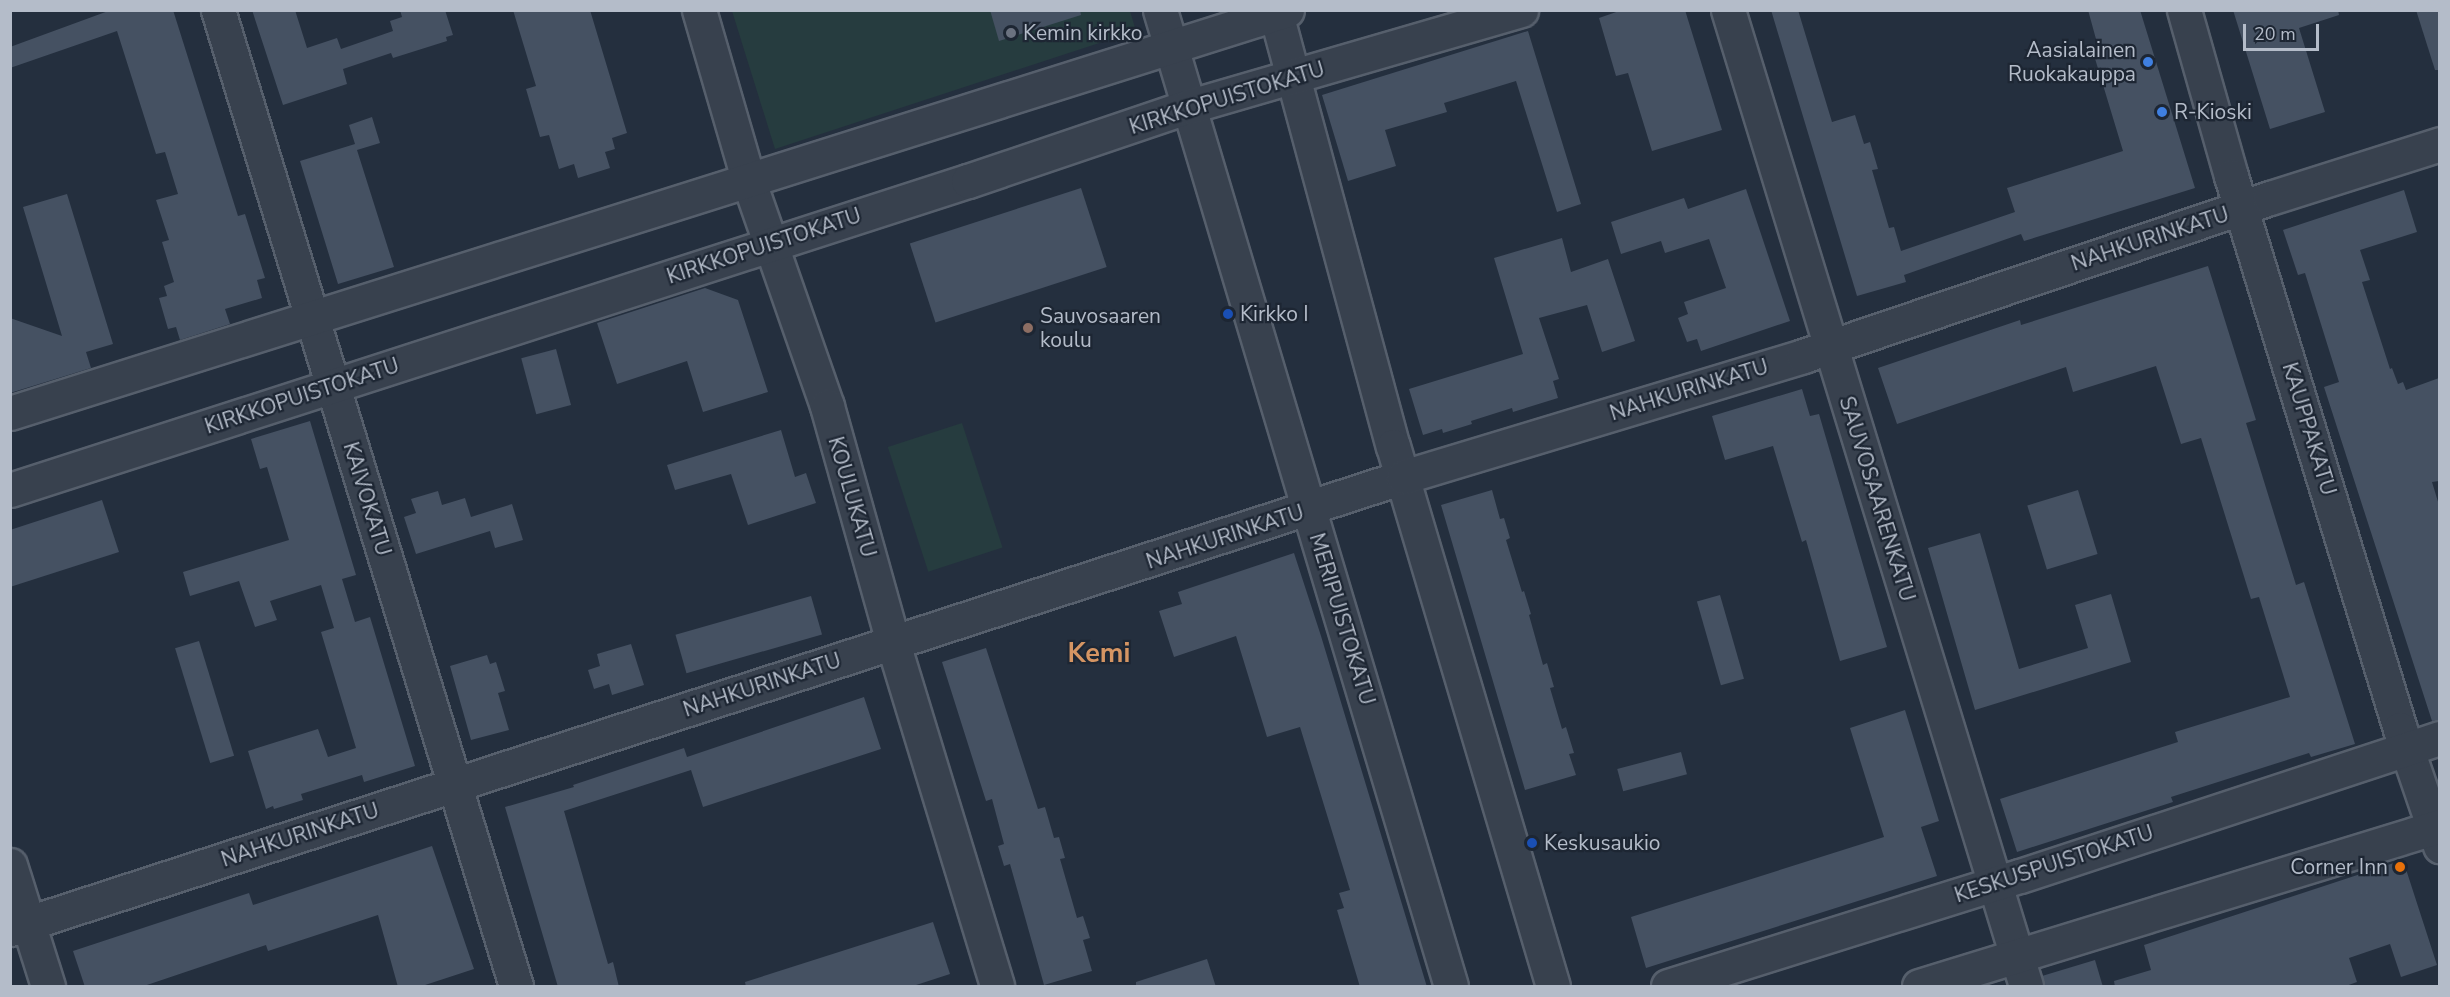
<!DOCTYPE html>
<html>
<head>
<meta charset="utf-8">
<style>
	body { margin:0 }
	#map { position:relative; width:2450px; height:997px; overflow:hidden; background:#242f3e; font-family:"Nunito Sans",sans-serif }
	div>[style] { position:absolute }
	.green>* { inset:0; background:#263c3f; transform-origin:0 0 }
	.building>* { inset:0; background:#455162; transform-origin:0 0 }
	.roads { filter:drop-shadow(2px 0 #565f6c) drop-shadow(-2px 0 #565f6c) drop-shadow(0 2px #565f6c) drop-shadow(0 -2px #565f6c) }
	.minor>* { height:33px; margin:-16.5px; padding:0 16.5px; transform-origin:16.5px; border-radius:16.5px; background:#38414e }
	.dots>* { width:16px; height:16px; translate:-50% -50%; box-sizing:border-box; border:3px solid #1d2633; border-radius:50% }
	span { translate:-50% -50%; white-space:nowrap; text-align:center; line-height:1.15; -webkit-text-stroke:4.5px #1d2633; paint-order:stroke }
	.poi-label { font-size:21px; color:#b4bcc9 }
	.left { translate:0 -50%; text-align:left }
	.right { translate:-100% -50%; text-align:right }
	.street-label { font-size:21px; color:#b4bcc9 }
	.district-label { font-size:27px; color:#d59563; font-weight:700 }
	.frame { position:absolute; inset:0; border:12px solid #b4bcc9; pointer-events:none }
	.scale { position:absolute; left:2243px; top:24px; width:76px; height:27px; box-sizing:border-box; border:3px solid #b4bcc9; border-top:0; padding-left:8px; font-size:18px; line-height:21px; white-space:nowrap; color:#b4bcc9; -webkit-text-stroke:4px #1d2633; paint-order:stroke }
</style>
</head>
<body>
<div id="map">
	<div class="green">
		<i style="clip-path:polygon(732px 11px,1130px 11px,1136px 31px,775px 149px)"></i>
		<i style="left:962px;top:423px;width:131px;height:78px;rotate:72deg"></i>
	</div>
	<div class="building">
		<i style="clip-path:polygon(111px 10px,173px 10px,238px 216px,245px 214px,265px 278px,257px 280px,262px 298px,225px 309px,230px 324px,180px 340px,176px 327px,168px 329px,159px 298px,167px 296px,164px 286px,174px 282px,162px 242px,169px 240px,156px 200px,178px 194px,165px 152px,156px 154px,117px 31px,10px 68px,10px 47px)"></i>
		<i style="clip-path:polygon(252px 10px,295px 10px,307px 48px,337px 38px,341px 49px,393px 31px,390px 21px,402px 17px,400px 10px,445px 10px,453px 35px,446px 37px,447px 41px,393px 58px,391px 53px,343px 69px,347px 84px,283px 105px)"></i>
		<i style="clip-path:polygon(513px 10px,590px 10px,627px 133px,612px 138px,615px 149px,605px 152px,610px 168px,578px 178px,574px 164px,559px 169px,549px 135px,540px 137px,526px 89px,536px 86px)"></i>
		<i style="clip-path:polygon(990px 10px,1080px 10px,1081px 15px,999px 41px)"></i>
		<i style="clip-path:polygon(1622px 10px,1685px 10px,1722px 130px,1652px 151px,1628px 73px,1616px 76px,1599px 18px)"></i>
		<i style="clip-path:polygon(1771px 10px,1798px 10px,1832px 122px,1855px 115px,1864px 144px,1870px 142px,1878px 169px,1872px 170px,1889px 228px,1894px 227px,1901px 251px,2015px 212px,2007px 188px,2123px 151px,2093px 52px,2099px 50px,2088px 10px,2140px 10px,2195px 188px,2024px 241px,2021px 234px,1904px 275px,1906px 282px,1857px 296px)"></i>
		<i style="clip-path:polygon(2233px 10px,2338px 10px,2339px 15px,2299px 28px,2325px 112px,2270px 129px)"></i>
		<i style="clip-path:polygon(2416px 10px,2439px 10px,2439px 70px,2435px 70px)"></i>
		<i style="clip-path:polygon(1528px 31px,1581px 204px,1557px 212px,1516px 81px,1444px 103px,1447px 112px,1385px 130px,1396px 166px,1348px 181px,1322px 95px)"></i>
		<i style="clip-path:polygon(372px 117px,380px 143px,357px 150px,394px 267px,338px 284px,300px 161px,355px 144px,349px 125px)"></i>
		<i style="left:1081px;top:188px;width:83px;height:180px;rotate:72deg"></i>
		<i style="clip-path:polygon(1746px 189px,1790px 321px,1701px 351px,1697px 339px,1687px 342px,1678px 318px,1688px 314px,1684px 302px,1726px 288px,1709px 239px,1665px 253px,1661px 241px,1621px 254px,1611px 222px,1684px 198px,1688px 209px)"></i>
		<i style="clip-path:polygon(2404px 190px,2417px 232px,2360px 250px,2370px 280px,2362px 282px,2390px 369px,2392px 368px,2398px 384px,2403px 382px,2406px 390px,2439px 378px,2439px 481px,2432px 482px,2439px 505px,2439px 720px,2432px 721px,2324px 387px,2339px 382px,2305px 273px,2298px 275px,2283px 230px)"></i>
		<i style="clip-path:polygon(67px 194px,113px 344px,86px 352px,91px 368px,10px 393px,10px 318px,62px 336px,23px 207px)"></i>
		<i style="clip-path:polygon(1562px 238px,1571px 272px,1608px 259px,1635px 341px,1602px 352px,1587px 305px,1539px 318px,1559px 379px,1553px 381px,1558px 398px,1513px 412px,1512px 408px,1471px 421px,1472px 424px,1443px 433px,1442px 429px,1423px 435px,1409px 389px,1523px 354px,1494px 258px)"></i>
		<i style="clip-path:polygon(2208px 266px,2256px 420px,2246px 423px,2296px 585px,2304px 582px,2355px 744px,2311px 757px,2309px 753px,2171px 797px,2173px 802px,2017px 852px,2000px 799px,2178px 742px,2175px 732px,2290px 697px,2259px 597px,2251px 599px,2201px 438px,2181px 444px,2156px 366px,2073px 392px,2066px 367px,1897px 424px,1878px 368px,2020px 320px,2021px 325px)"></i>
		<i style="clip-path:polygon(705px 288px,738px 300px,768px 392px,703px 412px,687px 361px,617px 384px,597px 323px)"></i>
		<i style="left:556px;top:349px;width:58px;height:36px;rotate:75deg"></i>
		<i style="clip-path:polygon(1802px 389px,1810px 416px,1819px 414px,1887px 647px,1840px 661px,1806px 540px,1802px 542px,1773px 446px,1725px 460px,1712px 416px)"></i>
		<i style="clip-path:polygon(310px 421px,356px 575px,342px 579px,355px 622px,370px 617px,415px 766px,364px 782px,362px 775px,301px 794px,303px 800px,274px 809px,273px 806px,266px 809px,248px 751px,318px 729px,328px 757px,356px 748px,321px 632px,334px 628px,321px 585px,270px 601px,277px 620px,255px 627px,239px 581px,190px 596px,183px 572px,289px 540px,267px 467px,260px 469px,251px 439px)"></i>
		<i style="clip-path:polygon(781px 430px,795px 477px,806px 473px,816px 503px,748px 525px,731px 474px,675px 490px,667px 465px)"></i>
		<i style="clip-path:polygon(1492px 490px,1500px 519px,1504px 518px,1510px 538px,1506px 540px,1522px 592px,1524px 591px,1531px 614px,1529px 615px,1543px 665px,1547px 663px,1554px 687px,1550px 688px,1562px 729px,1566px 727px,1574px 753px,1569px 754px,1576px 775px,1525px 790px,1441px 505px)"></i>
		<i style="left:2078px;top:490px;width:67px;height:53px;rotate:73deg"></i>
		<i style="clip-path:polygon(438px 491px,442px 505px,465px 498px,471px 517px,512px 504px,523px 540px,495px 548px,490px 531px,416px 554px,404px 517px,416px 513px,411px 499px)"></i>
		<i style="clip-path:polygon(102px 500px,119px 552px,10px 587px,10px 530px)"></i>
		<i style="clip-path:polygon(1980px 533px,2019px 669px,2088px 648px,2075px 605px,2111px 594px,2131px 662px,1975px 710px,1928px 548px)"></i>
		<i style="clip-path:polygon(1294px 553px,1321px 636px,1427px 987px,1360px 987px,1337px 910px,1344px 908px,1339px 893px,1350px 890px,1300px 727px,1267px 737px,1236px 636px,1174px 657px,1159px 611px,1182px 604px,1178px 592px)"></i>
		<i style="left:1720px;top:595px;width:87px;height:24px;rotate:74deg"></i>
		<i style="left:811px;top:596px;width:40px;height:141px;rotate:74deg"></i>
		<i style="left:199px;top:641px;width:120px;height:25px;rotate:73deg"></i>
		<i style="clip-path:polygon(631px 644px,644px 685px,612px 695px,609px 684px,594px 689px,588px 670px,600px 666px,597px 654px)"></i>
		<i style="clip-path:polygon(986px 648px,1038px 809px,1045px 807px,1054px 838px,1059px 837px,1065px 858px,1060px 859px,1077px 918px,1083px 916px,1090px 938px,1083px 940px,1092px 971px,1044px 985px,1010px 864px,1004px 866px,998px 846px,1004px 844px,992px 799px,986px 801px,942px 662px)"></i>
		<i style="clip-path:polygon(487px 655px,490px 664px,496px 662px,505px 691px,498px 693px,509px 730px,471px 740px,450px 666px)"></i>
		<i style="clip-path:polygon(864px 697px,881px 749px,703px 807px,691px 770px,564px 811px,608px 964px,613px 962px,619px 987px,558px 987px,505px 807px,574px 787px,573px 785px,684px 748px,687px 757px)"></i>
		<i style="clip-path:polygon(1905px 710px,1939px 821px,1921px 827px,1937px 876px,1646px 968px,1631px 917px,1884px 837px,1850px 728px)"></i>
		<i style="left:1681px;top:752px;width:23px;height:66px;rotate:75deg"></i>
		<i style="clip-path:polygon(432px 846px,474px 969px,419px 987px,398px 987px,378px 915px,268px 951px,266px 945px,141px 987px,85px 987px,73px 951px,249px 893px,253px 905px)"></i>
		<i style="clip-path:polygon(2403px 860px,2437px 965px,2401px 977px,2390px 944px,2349px 958px,2357px 982px,2343px 987px,2115px 987px,2114px 981px,2151px 970px,2144px 945px)"></i>
		<i style="clip-path:polygon(933px 922px,950px 974px,910px 987px,746px 987px,745px 982px)"></i>
		<i style="clip-path:polygon(1207px 959px,1216px 987px,1136px 987px,1136px 982px)"></i>
		<i style="clip-path:polygon(2095px 960px,2103px 987px,2044px 987px,2042px 976px)"></i>
	</div>
	<div class="roads">
		<div class="minor">
			<i style="left:218px;top:10px;width:1020px;rotate:73.02deg"></i>
			<i style="left:699px;top:10px;width:179px;rotate:73.8deg"></i>
			<i style="left:749px;top:182px;width:237px;rotate:70.8deg"></i>
			<i style="left:827px;top:406px;width:246px;rotate:74.4deg"></i>
			<i style="left:893px;top:643px;width:358px;rotate:73.1deg"></i>
			<i style="left:1160px;top:10px;width:1018px;rotate:73.4deg"></i>
			<i style="left:1275px;top:10px;width:452px;rotate:74.9deg"></i>
			<i style="left:1393px;top:446px;width:563px;rotate:73.5deg"></i>
			<i style="left:1728px;top:10px;width:1020px;rotate:73.02deg"></i>
			<i style="left:2184px;top:10px;width:173px;rotate:74.2deg"></i>
			<i style="left:2231px;top:176px;width:578px;rotate:73.01deg"></i>
			<i style="left:2400px;top:729px;width:124px;rotate:71.1deg"></i>
			<i style="left:10px;top:413px;width:1339px;rotate:-17.51deg"></i>
			<i style="left:10px;top:490px;width:1007px;rotate:-17.88deg"></i>
			<i style="left:968px;top:181px;width:231px;rotate:-18.7deg"></i>
			<i style="left:1187px;top:107px;width:348px;rotate:-16.2deg"></i>
			<i style="left:10px;top:865px;width:127px;rotate:72.6deg"></i>
			<i style="left:10px;top:929px;width:1464px;rotate:-17.98deg"></i>
			<i style="left:1403px;top:477px;width:418px;rotate:-16.8deg"></i>
			<i style="left:1803px;top:356px;width:493px;rotate:-18.7deg"></i>
			<i style="left:2270px;top:198px;width:178px;rotate:-17.6deg"></i>
			<i style="left:1668px;top:986px;width:369px;rotate:-17.4deg"></i>
			<i style="left:2020px;top:876px;width:442px;rotate:-18.2deg"></i>
			<i style="left:1919px;top:986px;width:545px;rotate:-17.07deg"></i>
		</div>
	</div>
	<div class="dots">
		<i style="left:1011px;top:33px;background:#6b7280"></i>
		<i style="left:2148px;top:62px;background:#3f7fe0"></i>
		<i style="left:2162px;top:112px;background:#3f7fe0"></i>
		<i style="left:1228px;top:314px;background:#1a4fb4"></i>
		<i style="left:1028px;top:328px;background:#8d6e63"></i>
		<i style="left:1532px;top:843px;background:#1a4fb4"></i>
		<i style="left:2400px;top:867px;background:#e8710a"></i>
	</div>
	<div class="poi-label">
		<span class="left" style="left:1023px;top:33px">Kemin kirkko</span>
		<span class="right" style="left:2136px;top:62px">Aasialainen<br>Ruokakauppa</span>
		<span class="left" style="left:2174px;top:112px">R-Kioski</span>
		<span class="left" style="left:1240px;top:314px">Kirkko I</span>
		<span class="left" style="left:1040px;top:328px">Sauvosaaren<br>koulu</span>
		<span class="left" style="left:1544px;top:843px">Keskusaukio</span>
		<span class="right" style="left:2388px;top:867px">Corner Inn</span>
	</div>
	<div class="street-label">
		<span style="left:1227px;top:98px;rotate:-17deg">KIRKKOPUISTOKATU</span>
		<span style="left:2150px;top:239px;rotate:-18deg">NAHKURINKATU</span>
		<span style="left:764px;top:246px;rotate:-18deg">KIRKKOPUISTOKATU</span>
		<span style="left:1689px;top:390px;rotate:-17deg">NAHKURINKATU</span>
		<span style="left:302px;top:396px;rotate:-18deg">KIRKKOPUISTOKATU</span>
		<span style="left:2309px;top:429px;rotate:73deg">KAUPPAKATU</span>
		<span style="left:852px;top:497px;rotate:74deg">KOULUKATU</span>
		<span style="left:367px;top:499px;rotate:73deg">KAIVOKATU</span>
		<span style="left:1877px;top:499px;rotate:73deg">SAUVOSAARENKATU</span>
		<span style="left:1225px;top:537px;rotate:-18deg">NAHKURINKATU</span>
		<span style="left:1342px;top:619px;rotate:73deg">MERIPUISTOKATU</span>
		<span style="left:762px;top:685px;rotate:-18deg">NAHKURINKATU</span>
		<span style="left:300px;top:835px;rotate:-18deg">NAHKURINKATU</span>
		<span style="left:2054px;top:864px;rotate:-18deg">KESKUSPUISTOKATU</span>
	</div>
	<div class="district-label">
		<span style="left:1099px;top:654px">Kemi</span>
	</div>
	<div class="frame"></div>
	<div class="scale">20 m</div>
</div>
</body>
</html>
